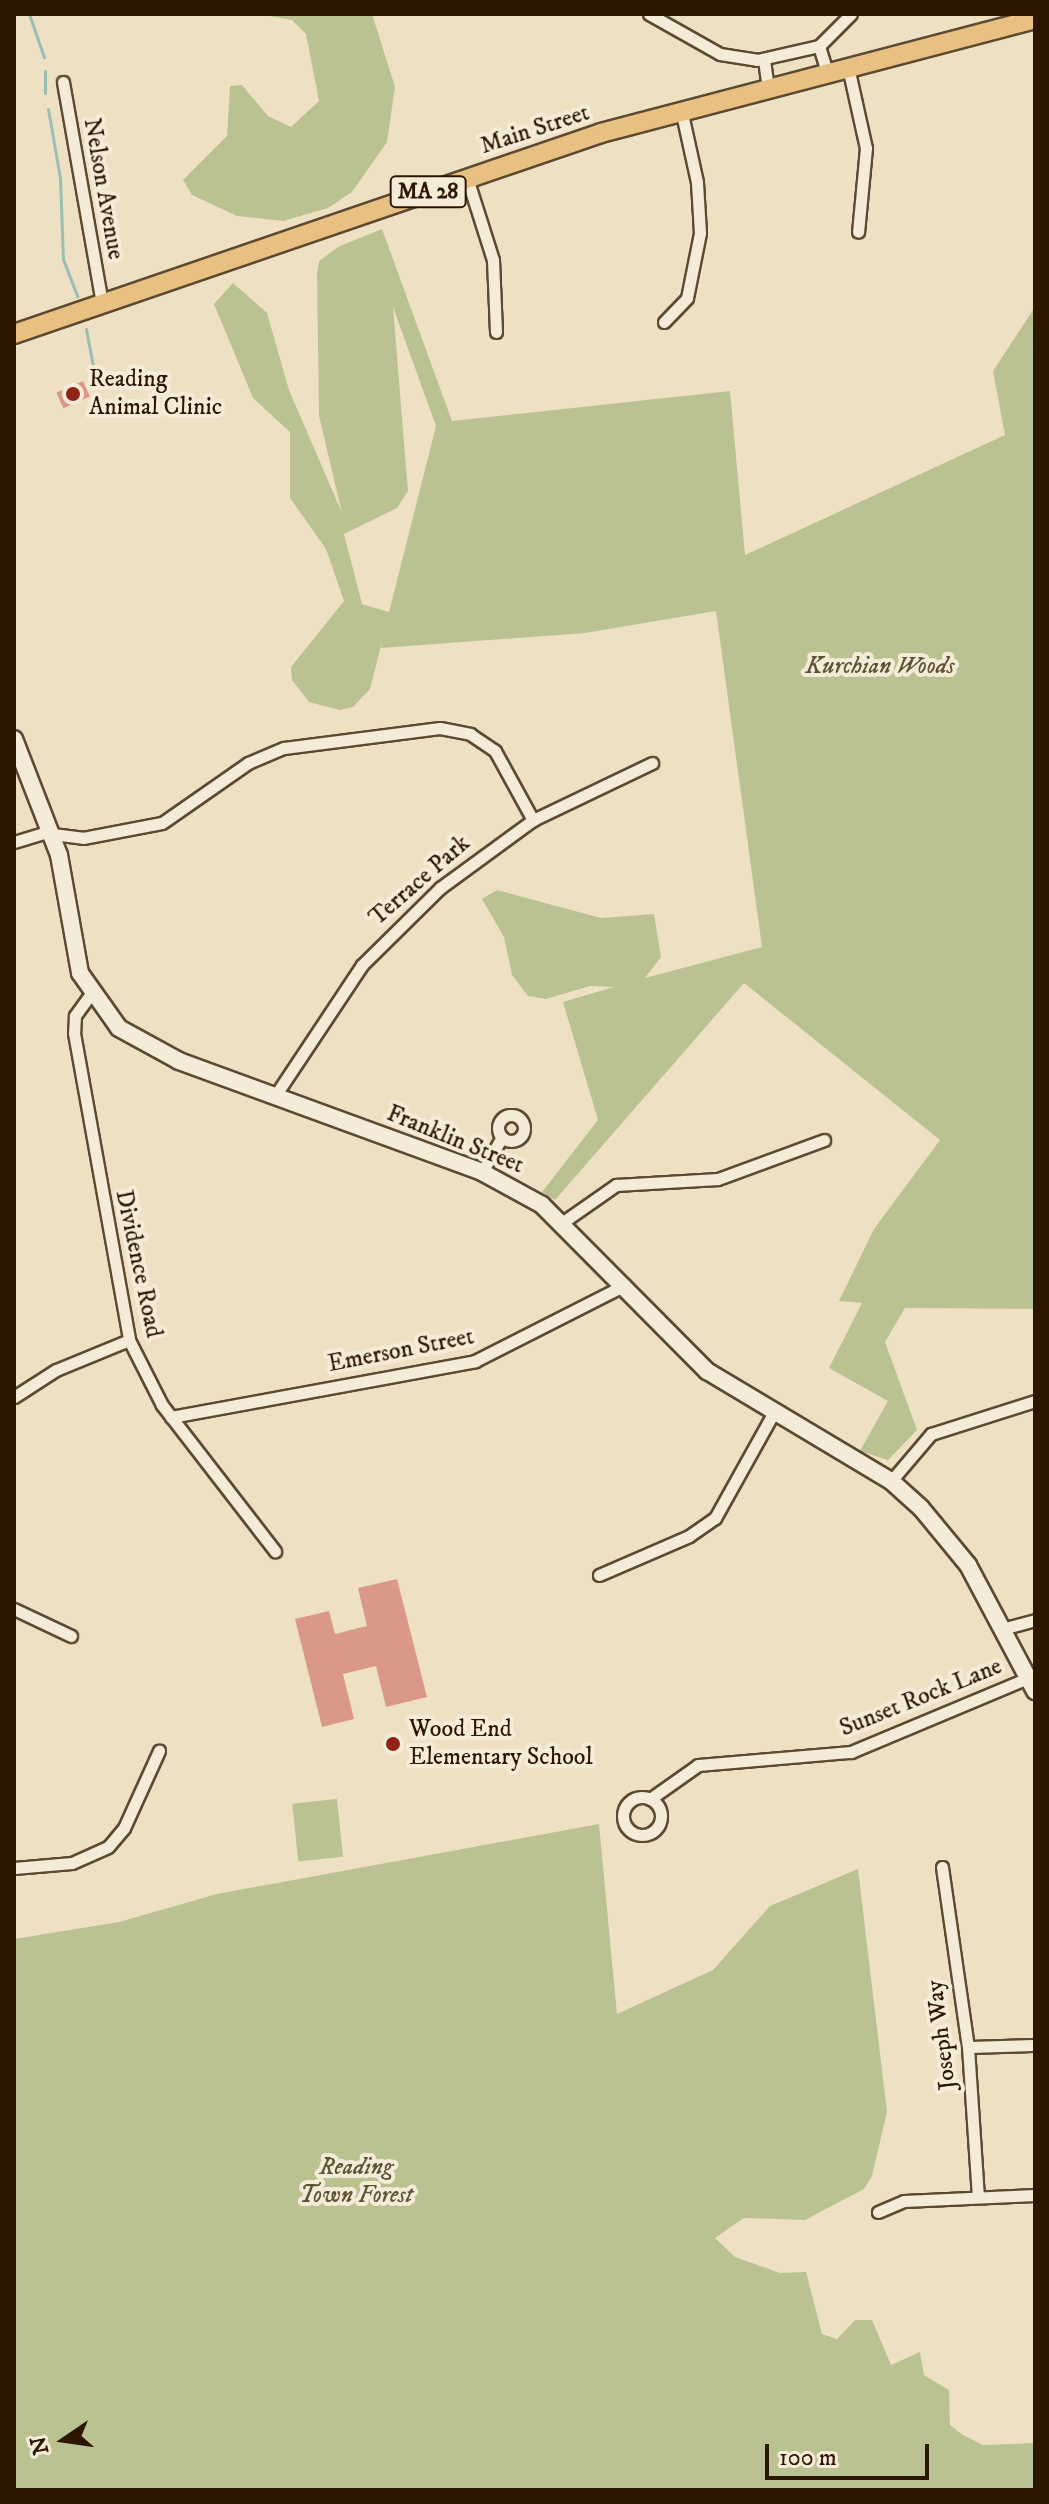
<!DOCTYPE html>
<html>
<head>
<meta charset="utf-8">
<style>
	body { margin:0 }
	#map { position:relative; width:1049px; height:2504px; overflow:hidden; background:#eee1c3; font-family:"IM FELL DW Pica",serif }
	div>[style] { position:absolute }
	.green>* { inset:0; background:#bbc292; transform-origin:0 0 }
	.stream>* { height:3px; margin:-1.5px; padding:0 1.5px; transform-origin:1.5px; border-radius:1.5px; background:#99beb3 }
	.building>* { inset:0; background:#da9888; transform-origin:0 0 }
	.roads { filter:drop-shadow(2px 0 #5d4931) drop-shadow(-2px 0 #5d4931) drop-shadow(0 2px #5d4931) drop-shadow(0 -2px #5d4931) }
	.minor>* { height:11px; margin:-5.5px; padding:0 5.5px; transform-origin:5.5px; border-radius:5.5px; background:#f4ecd8 }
	.minor>.ring { margin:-5.5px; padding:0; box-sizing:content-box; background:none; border:11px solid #f4ecd8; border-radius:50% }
	.secondary>* { height:16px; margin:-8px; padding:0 8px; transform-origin:8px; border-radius:8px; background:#f4ecd8 }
	.primary>* { height:18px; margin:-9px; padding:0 9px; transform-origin:9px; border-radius:9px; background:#e7c082 }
	.dots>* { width:22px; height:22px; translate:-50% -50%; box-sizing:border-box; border:4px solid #f4ecd8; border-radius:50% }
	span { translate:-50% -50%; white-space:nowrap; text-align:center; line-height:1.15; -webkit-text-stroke:8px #f4ecd8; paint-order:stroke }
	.shield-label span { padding:2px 6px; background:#f4ecd8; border:2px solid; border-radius:6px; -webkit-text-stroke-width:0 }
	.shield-label { font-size:22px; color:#2d1600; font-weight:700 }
	.street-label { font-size:24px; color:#2d1600 }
	.poi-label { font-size:24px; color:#2d1600 }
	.left { translate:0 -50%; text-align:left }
	.park-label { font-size:24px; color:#5f5233; font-style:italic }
	.frame { position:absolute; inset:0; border:16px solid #2d1600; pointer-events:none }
	.north { position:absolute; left:24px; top:2400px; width:80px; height:80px; -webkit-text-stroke:6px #f4ecd8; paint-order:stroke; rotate:257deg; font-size:22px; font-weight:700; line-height:32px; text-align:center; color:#2d1600 }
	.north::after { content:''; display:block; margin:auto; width:28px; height:36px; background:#2d1600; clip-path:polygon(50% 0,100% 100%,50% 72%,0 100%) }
	.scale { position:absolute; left:765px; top:2444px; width:164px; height:36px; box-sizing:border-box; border:4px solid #2d1600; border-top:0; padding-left:10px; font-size:24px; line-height:28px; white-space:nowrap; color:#2d1600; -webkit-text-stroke:6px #f4ecd8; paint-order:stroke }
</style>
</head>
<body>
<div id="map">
	<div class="green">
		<i style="clip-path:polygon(258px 14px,372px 14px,395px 87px,387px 142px,352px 192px,328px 208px,283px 221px,237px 216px,192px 195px,183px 180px,227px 136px,230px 86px,242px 85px,268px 116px,291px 127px,319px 101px,306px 34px,292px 20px)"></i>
		<i style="clip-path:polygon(evenodd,382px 229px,452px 421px,730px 391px,745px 555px,1005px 435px,993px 371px,1035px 307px,1035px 1309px,905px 1308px,885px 1342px,917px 1430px,888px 1460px,860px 1451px,888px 1401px,829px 1368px,862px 1303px,839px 1301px,874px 1229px,940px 1140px,744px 983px,555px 1200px,542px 1192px,598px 1120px,563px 1002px,614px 987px,590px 986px,546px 999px,528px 996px,512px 975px,504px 937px,482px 899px,497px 890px,601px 918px,654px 914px,661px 957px,645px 978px,762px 947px,716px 611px,585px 633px,381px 648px,382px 642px,370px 689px,353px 707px,340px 710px,309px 702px,292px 680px,291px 667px,344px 601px,326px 549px,290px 498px,290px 432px,253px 398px,214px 304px,233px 283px,267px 313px,289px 390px,342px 513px,319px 416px,317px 274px,319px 261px,338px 247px,382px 229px,393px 307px,436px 426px,389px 612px,362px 604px,344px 534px,397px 508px,408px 491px,393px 307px)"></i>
		<i style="left:337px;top:1799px;width:58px;height:45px;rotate:84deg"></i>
		<i style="clip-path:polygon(599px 1824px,617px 2014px,713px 1970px,770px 1906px,858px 1869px,887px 2112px,872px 2176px,864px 2189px,805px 2220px,744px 2218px,715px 2238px,735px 2257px,780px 2273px,806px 2272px,822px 2334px,837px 2339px,855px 2320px,872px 2320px,891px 2365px,920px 2352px,924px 2375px,949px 2390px,950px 2425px,963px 2435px,983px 2445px,1035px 2443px,1035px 2490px,14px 2490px,14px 1939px,119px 1922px,217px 1894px)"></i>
	</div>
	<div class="stream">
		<i style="left:29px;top:14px;width:46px;rotate:70.8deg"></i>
		<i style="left:45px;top:71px;width:22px;rotate:90deg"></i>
		<i style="left:48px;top:109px;width:70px;rotate:80.1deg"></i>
		<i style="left:60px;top:178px;width:81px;rotate:87.9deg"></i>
		<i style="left:63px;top:259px;width:40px;rotate:69deg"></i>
		<i style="left:86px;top:329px;width:54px;rotate:79.3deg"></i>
	</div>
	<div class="building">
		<i style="left:83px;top:381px;width:17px;height:29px;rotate:66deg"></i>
		<i style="clip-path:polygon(397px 1579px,427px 1697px,386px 1707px,376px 1666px,343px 1674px,354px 1719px,322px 1727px,295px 1619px,329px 1611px,335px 1634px,367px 1626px,358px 1588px)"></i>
	</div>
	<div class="roads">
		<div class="minor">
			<i style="left:649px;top:14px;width:81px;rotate:29.4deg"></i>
			<i style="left:720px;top:54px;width:37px;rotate:9deg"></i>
			<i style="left:757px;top:60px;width:64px;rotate:-12.7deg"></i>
			<i style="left:819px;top:46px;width:45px;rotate:-45deg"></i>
			<i style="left:819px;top:46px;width:27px;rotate:73deg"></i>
			<i style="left:764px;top:60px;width:27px;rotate:82deg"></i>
			<i style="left:848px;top:67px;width:83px;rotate:77.5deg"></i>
			<i style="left:866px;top:148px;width:84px;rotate:95.4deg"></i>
			<i style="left:63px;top:82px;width:224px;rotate:80deg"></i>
			<i style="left:467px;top:178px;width:86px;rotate:72.4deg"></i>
			<i style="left:493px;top:260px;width:72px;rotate:87.6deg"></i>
			<i style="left:664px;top:322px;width:33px;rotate:-46deg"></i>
			<i style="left:687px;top:298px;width:66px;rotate:-78.7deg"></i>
			<i style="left:700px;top:233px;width:51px;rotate:-93.4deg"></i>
			<i style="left:697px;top:182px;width:75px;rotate:-102.4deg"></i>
			<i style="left:14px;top:842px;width:31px;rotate:-17deg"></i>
			<i style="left:44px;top:833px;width:39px;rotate:7deg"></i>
			<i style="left:83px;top:838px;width:80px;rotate:-10.8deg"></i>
			<i style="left:162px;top:823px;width:105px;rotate:-34.9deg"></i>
			<i style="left:248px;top:763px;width:39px;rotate:-23deg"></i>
			<i style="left:284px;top:748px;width:157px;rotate:-7.3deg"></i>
			<i style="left:440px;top:728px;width:31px;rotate:11deg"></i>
			<i style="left:470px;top:734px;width:30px;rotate:34deg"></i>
			<i style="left:495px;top:751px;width:79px;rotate:61.2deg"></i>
			<i style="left:90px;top:995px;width:26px;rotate:126deg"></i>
			<i style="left:75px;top:1016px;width:17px;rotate:93deg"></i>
			<i style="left:74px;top:1033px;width:312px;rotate:79.8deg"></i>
			<i style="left:129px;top:1340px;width:73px;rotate:63.1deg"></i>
			<i style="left:162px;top:1405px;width:185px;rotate:52.3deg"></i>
			<i style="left:275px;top:1096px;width:157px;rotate:-56.4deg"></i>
			<i style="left:362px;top:965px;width:110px;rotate:-44.6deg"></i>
			<i style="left:440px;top:888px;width:115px;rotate:-36.2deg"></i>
			<i style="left:533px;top:820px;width:132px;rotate:-25.6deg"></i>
			<i class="ring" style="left:498px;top:1115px;width:15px;height:15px"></i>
			<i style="left:482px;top:1172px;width:40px;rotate:-60.3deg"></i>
			<i style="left:563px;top:1222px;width:65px;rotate:-34.9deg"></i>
			<i style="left:616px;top:1185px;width:102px;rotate:-3.4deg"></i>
			<i style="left:718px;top:1179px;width:113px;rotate:-20.2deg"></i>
			<i style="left:14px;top:1397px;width:50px;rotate:-32.7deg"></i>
			<i style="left:56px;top:1370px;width:79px;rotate:-22.3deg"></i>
			<i style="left:171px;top:1417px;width:309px;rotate:-10.4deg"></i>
			<i style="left:475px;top:1361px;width:168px;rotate:-26.9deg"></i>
			<i style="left:891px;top:1481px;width:62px;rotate:-49.6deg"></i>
			<i style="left:931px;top:1434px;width:109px;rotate:-17.6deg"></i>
			<i style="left:599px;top:1575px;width:98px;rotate:-23.4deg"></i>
			<i style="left:689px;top:1536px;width:32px;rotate:-35deg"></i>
			<i style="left:715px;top:1518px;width:119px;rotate:-60.9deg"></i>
			<i style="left:14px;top:1609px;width:63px;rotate:25.3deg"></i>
			<i style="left:1002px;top:1629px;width:34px;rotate:-15deg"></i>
			<i class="ring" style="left:623px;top:1797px;width:27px;height:27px"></i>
			<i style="left:650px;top:1799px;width:59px;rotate:-35.3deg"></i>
			<i style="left:698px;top:1765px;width:154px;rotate:-4.9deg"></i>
			<i style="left:851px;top:1752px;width:192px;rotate:-22.7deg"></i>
			<i style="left:942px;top:1867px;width:182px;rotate:81.8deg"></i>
			<i style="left:968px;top:2047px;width:150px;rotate:86.2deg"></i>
			<i style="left:14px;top:1868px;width:58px;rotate:-4.9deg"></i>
			<i style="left:72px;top:1863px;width:39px;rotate:-24deg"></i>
			<i style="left:108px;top:1847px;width:25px;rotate:-50deg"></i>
			<i style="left:124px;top:1828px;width:85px;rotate:-65.6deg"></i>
			<i style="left:968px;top:2047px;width:67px;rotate:-1.7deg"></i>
			<i style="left:878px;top:2212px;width:28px;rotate:-23deg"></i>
			<i style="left:904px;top:2201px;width:131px;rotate:-2.6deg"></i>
		</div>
		<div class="secondary">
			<i style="left:14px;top:739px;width:124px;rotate:68.8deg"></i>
			<i style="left:59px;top:855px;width:120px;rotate:79.9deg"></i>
			<i style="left:80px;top:973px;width:67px;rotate:54.7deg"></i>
			<i style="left:119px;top:1028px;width:68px;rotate:28.8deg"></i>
			<i style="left:179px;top:1061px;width:323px;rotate:20.1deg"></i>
			<i style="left:482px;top:1172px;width:68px;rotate:28.8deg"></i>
			<i style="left:542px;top:1205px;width:234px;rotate:45.2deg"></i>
			<i style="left:707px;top:1371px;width:214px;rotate:30.9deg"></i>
			<i style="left:891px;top:1481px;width:40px;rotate:42deg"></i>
			<i style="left:921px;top:1508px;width:74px;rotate:50.5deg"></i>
			<i style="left:968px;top:1565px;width:143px;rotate:62deg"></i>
		</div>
		<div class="primary">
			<i style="left:14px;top:334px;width:620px;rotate:-18.9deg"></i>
			<i style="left:601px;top:133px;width:449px;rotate:-14.7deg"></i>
		</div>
	</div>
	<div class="dots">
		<i style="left:73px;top:394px;background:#8f2418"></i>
		<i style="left:393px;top:1744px;background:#8f2418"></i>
	</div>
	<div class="shield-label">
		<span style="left:428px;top:192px">MA 28</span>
	</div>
	<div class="street-label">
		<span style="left:535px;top:130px;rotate:-18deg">Main Street</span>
		<span style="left:103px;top:189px;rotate:80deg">Nelson Avenue</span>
		<span style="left:420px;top:881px;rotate:-41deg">Terrace Park</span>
		<span style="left:455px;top:1140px;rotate:22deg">Franklin Street</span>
		<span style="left:138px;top:1264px;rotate:78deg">Dividence Road</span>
		<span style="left:401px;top:1351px;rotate:-11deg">Emerson Street</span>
		<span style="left:921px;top:1698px;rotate:-22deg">Sunset Rock Lane</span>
		<span style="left:942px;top:2035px;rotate:-97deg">Joseph Way</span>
	</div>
	<div class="poi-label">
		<span class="left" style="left:89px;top:394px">Reading<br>Animal Clinic</span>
		<span class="left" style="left:409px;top:1744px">Wood End<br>Elementary School</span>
	</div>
	<div class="park-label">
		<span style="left:880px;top:667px">Kurchian Woods</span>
		<span style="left:356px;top:2182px">Reading<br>Town Forest</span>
	</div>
	<div class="frame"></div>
	<div class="north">N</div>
	<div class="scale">100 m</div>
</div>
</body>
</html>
